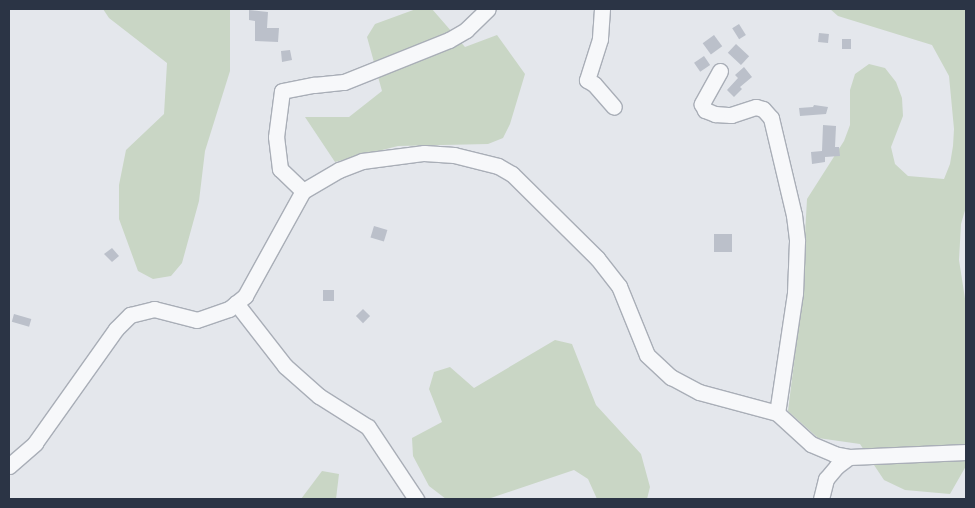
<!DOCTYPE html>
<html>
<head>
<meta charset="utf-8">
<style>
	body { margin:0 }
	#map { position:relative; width:975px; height:508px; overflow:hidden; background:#e4e7ec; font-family:"Fira Sans Condensed",sans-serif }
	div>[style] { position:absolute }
	.green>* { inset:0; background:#c9d6c5 }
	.building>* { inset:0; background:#bbc0ca; transform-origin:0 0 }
	.roads { filter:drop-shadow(1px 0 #a9aeb7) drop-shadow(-1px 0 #a9aeb7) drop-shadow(0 1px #a9aeb7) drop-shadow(0 -1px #a9aeb7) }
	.minor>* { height:15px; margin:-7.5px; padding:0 7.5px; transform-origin:7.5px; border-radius:7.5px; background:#f7f8fa }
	span { translate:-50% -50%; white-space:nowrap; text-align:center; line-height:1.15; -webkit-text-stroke:4px #f4f6f9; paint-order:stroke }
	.frame { position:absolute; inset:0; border:10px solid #2b3445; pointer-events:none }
</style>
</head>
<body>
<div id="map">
	<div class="green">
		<i style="clip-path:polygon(103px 9px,230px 9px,230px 71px,205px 151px,199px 201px,182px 263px,171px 276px,153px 279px,138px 271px,119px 219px,119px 185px,126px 150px,164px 114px,167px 63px,109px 18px)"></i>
		<i style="clip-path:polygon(416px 9px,432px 9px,465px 47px,497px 35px,525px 74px,510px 124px,503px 138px,488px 144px,398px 146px,335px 162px,305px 117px,349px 117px,382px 91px,367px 37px,375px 24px)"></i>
		<i style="clip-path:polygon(830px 9px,966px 9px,966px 207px,961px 224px,959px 260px,966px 305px,966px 466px,950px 494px,905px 490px,884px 480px,860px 444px,818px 438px,788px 411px,801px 306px,807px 199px,844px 141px,850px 125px,850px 90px,855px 74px,869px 64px,885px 68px,896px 82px,902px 98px,903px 116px,891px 147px,895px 164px,908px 176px,944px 179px,950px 164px,953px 146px,954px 129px,949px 76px,932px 45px,838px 16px)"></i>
		<i style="clip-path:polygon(555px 340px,572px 344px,596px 405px,641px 454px,650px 487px,647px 499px,597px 499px,588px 479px,574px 470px,488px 499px,446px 499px,429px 486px,413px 456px,412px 438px,442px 422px,429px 389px,434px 372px,450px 367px,474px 388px)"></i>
		<i style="clip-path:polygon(322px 471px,339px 474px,336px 499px,301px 499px)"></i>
	</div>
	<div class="building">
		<i style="clip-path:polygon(249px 10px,268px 12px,267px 28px,279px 28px,278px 42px,255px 41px,255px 21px,249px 20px)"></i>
		<i style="left:739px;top:24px;width:13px;height:8px;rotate:58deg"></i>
		<i style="left:819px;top:33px;width:10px;height:9px;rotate:6deg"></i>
		<i style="left:714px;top:35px;width:14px;height:14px;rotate:54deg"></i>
		<i style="left:842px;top:39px;width:9px;height:10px"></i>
		<i style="left:736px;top:44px;width:18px;height:12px;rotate:43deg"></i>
		<i style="clip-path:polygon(290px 50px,292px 60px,282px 62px,281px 51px)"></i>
		<i style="left:704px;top:56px;width:11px;height:12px;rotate:56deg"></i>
		<i style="clip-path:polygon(744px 67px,752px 77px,740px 87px,742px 89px,734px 97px,727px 90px,738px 78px,735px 75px)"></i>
		<i style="clip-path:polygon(814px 105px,828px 107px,826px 114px,800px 116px,799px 108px,813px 107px)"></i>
		<i style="clip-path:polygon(823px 125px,836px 126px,835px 147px,839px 147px,840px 156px,825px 157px,825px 162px,812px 164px,811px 152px,822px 151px)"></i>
		<i style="left:374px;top:226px;width:14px;height:12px;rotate:17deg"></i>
		<i style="left:714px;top:234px;width:18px;height:18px"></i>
		<i style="clip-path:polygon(112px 248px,119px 256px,112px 262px,104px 254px)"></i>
		<i style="left:323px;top:290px;width:11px;height:11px"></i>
		<i style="left:363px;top:309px;width:10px;height:10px;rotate:45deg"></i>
		<i style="left:14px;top:314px;width:18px;height:8px;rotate:16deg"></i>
	</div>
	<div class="roads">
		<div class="minor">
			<i style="left:602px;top:9px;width:30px;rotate:94deg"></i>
			<i style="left:600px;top:39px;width:43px;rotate:107.6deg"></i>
			<i style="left:587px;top:80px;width:8px;rotate:30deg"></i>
			<i style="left:594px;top:84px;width:30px;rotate:49deg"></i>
			<i style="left:720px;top:71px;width:38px;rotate:119deg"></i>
			<i style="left:702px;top:104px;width:7px;rotate:63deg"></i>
			<i style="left:705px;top:110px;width:11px;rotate:22deg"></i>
			<i style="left:715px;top:114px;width:16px;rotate:4deg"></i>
			<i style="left:731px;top:115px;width:26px;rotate:-18deg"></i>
			<i style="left:756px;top:107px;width:7px;rotate:16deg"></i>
			<i style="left:763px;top:109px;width:12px;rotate:48deg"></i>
			<i style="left:771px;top:118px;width:100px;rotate:76.7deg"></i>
			<i style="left:794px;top:215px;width:26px;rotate:83deg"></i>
			<i style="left:797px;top:241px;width:52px;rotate:92.2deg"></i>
			<i style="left:795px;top:293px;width:121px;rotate:98.5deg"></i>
			<i style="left:303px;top:191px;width:32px;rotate:-136deg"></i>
			<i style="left:280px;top:169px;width:32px;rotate:-97deg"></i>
			<i style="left:276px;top:137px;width:46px;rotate:-82.6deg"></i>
			<i style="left:282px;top:91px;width:33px;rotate:-11deg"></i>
			<i style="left:314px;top:85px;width:30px;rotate:-6deg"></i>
			<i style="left:344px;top:82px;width:113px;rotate:-21.8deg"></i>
			<i style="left:449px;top:40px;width:20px;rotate:-30deg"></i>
			<i style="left:466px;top:30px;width:30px;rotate:-44deg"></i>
			<i style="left:236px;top:303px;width:80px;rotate:52.1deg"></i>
			<i style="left:285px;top:366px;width:45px;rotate:41.4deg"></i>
			<i style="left:319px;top:396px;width:58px;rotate:32.3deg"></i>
			<i style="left:368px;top:427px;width:87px;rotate:56.3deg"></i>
			<i style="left:9px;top:466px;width:35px;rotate:-41deg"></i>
			<i style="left:35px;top:443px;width:140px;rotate:-54.6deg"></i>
			<i style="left:116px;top:329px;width:20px;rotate:-45deg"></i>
			<i style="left:130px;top:315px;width:25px;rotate:-14deg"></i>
			<i style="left:154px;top:309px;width:44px;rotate:14.3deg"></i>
			<i style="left:197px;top:320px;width:34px;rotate:-19deg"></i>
			<i style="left:229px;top:309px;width:21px;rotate:-39deg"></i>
			<i style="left:245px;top:296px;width:120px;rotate:-61.1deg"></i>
			<i style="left:303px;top:191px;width:42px;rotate:-30.3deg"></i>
			<i style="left:339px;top:170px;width:25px;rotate:-21deg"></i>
			<i style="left:362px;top:161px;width:63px;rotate:-7.4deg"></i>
			<i style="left:424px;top:153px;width:30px;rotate:4deg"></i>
			<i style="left:454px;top:155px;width:45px;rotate:14deg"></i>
			<i style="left:498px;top:166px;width:16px;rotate:30deg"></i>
			<i style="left:512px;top:174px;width:120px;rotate:44.7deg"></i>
			<i style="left:597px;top:258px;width:36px;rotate:52deg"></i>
			<i style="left:619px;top:286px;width:74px;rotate:67.9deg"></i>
			<i style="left:647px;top:355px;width:33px;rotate:43deg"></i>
			<i style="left:671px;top:377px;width:32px;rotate:28deg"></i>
			<i style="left:699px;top:392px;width:81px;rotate:15.1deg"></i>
			<i style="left:777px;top:413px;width:46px;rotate:42.4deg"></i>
			<i style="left:811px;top:444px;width:25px;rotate:23deg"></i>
			<i style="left:834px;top:454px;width:15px;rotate:11deg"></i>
			<i style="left:849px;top:457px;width:117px;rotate:-2.4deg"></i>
			<i style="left:821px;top:499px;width:21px;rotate:-76deg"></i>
			<i style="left:826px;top:479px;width:17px;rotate:-50deg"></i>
			<i style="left:837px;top:466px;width:15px;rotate:-37deg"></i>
		</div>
	</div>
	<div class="frame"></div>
</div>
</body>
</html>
